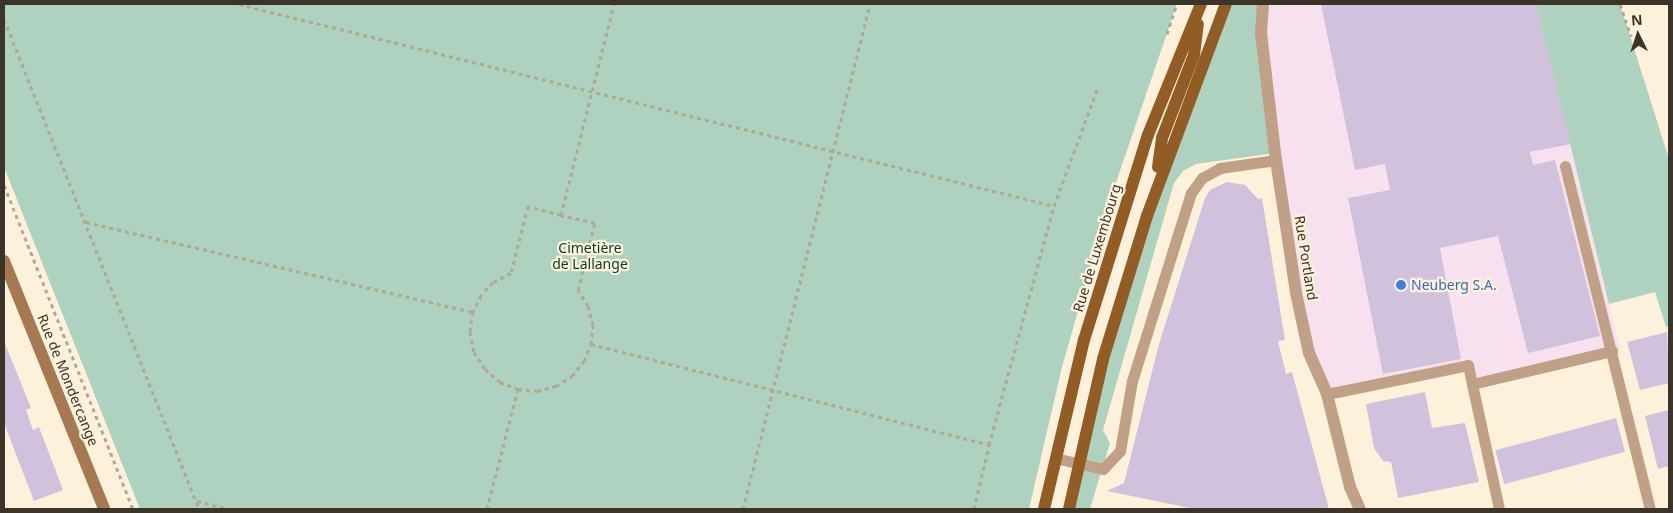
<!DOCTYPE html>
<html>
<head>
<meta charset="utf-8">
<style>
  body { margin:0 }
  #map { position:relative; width:1673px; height:513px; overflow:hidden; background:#fdf1db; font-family:"Noto Sans",sans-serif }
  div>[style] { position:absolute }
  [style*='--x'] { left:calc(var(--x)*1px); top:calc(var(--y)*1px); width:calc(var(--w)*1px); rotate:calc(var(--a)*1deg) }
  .commercial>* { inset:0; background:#f7e1ee }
  .green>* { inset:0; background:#afd1bf }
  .building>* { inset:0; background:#d0c2dd; transform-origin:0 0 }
  .path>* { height:3px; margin-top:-1.5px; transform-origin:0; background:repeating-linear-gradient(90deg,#b1a896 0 4px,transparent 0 8px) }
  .lane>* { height:11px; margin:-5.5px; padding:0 5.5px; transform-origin:5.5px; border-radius:5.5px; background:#c0a187 }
  .street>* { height:12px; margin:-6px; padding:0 6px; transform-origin:6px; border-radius:6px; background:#c0a187 }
  .secondary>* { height:12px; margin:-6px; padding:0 6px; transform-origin:6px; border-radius:6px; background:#a57951 }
  .primary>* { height:12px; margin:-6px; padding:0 6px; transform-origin:6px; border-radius:6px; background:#915c26 }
  .dots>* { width:14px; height:14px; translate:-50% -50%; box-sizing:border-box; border:2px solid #fdf1db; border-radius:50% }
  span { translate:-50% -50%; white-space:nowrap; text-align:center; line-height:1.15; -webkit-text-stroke:4.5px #fdf1db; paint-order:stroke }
  .park-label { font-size:14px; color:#003c28 }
  .street-label { font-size:14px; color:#3a342a }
  .shop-label { font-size:14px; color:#366cbe }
  .left { translate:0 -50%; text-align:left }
  .frame { position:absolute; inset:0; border:5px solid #3a342a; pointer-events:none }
  .north { position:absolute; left:1613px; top:10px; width:50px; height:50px; -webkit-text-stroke:4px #fdf1db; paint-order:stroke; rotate:356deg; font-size:14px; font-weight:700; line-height:20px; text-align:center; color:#3a342a }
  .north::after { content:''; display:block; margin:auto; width:18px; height:22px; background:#3a342a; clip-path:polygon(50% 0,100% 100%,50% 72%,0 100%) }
</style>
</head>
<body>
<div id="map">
  <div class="commercial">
    <div style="clip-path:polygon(1263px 4px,1536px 4px,1620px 349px,1472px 384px,1468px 366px,1327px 394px,1296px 293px)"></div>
  </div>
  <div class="green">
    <div style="clip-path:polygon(4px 4px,1177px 4px,1109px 203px,1062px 367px,1029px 509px,140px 509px,4px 167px)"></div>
    <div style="clip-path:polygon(1226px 4px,1263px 4px,1275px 153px,1196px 164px,1183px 171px,1174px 183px,1103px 430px,1110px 443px,1090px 509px,1069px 509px,1103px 359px)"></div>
    <div style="clip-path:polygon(1536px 4px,1620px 4px,1669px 159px,1669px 326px,1666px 327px,1655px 292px,1609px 304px)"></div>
  </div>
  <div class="building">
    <div style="clip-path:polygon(1321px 4px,1536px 4px,1571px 144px,1530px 152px,1533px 165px,1555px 160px,1600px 336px,1528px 353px,1498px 236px,1440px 248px,1461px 359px,1383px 374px,1348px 198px,1390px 190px,1385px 164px,1355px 170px)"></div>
    <div style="clip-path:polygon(1227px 182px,1245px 185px,1258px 199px,1262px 198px,1285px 340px,1278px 341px,1286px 374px,1292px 372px,1329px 509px,1195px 509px,1107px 491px,1124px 483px,1159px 344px,1205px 198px,1210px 190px)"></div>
    <div style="clip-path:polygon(1667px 332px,1669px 383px,1640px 390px,1627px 342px)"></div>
    <div style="clip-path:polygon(4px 341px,31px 408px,26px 410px,33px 430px,39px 427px,63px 490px,34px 501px,4px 423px)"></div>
    <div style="clip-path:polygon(1425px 392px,1432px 428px,1465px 423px,1479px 482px,1398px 498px,1391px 462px,1383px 461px,1374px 448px,1366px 404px)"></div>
    <div style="clip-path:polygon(1669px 410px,1669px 466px,1658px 469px,1645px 416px)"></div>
    <div style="left:1616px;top:418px;width:35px;height:125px;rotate:75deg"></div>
  </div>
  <div class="path">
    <div style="--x:239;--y:4;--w:840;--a:13.92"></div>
    <div style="--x:1620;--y:4;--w:34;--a:71"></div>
    <div style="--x:4;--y:19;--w:527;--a:68.3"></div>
    <div style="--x:1167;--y:34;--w:32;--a:-72"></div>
    <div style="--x:4;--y:185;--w:349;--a:68.3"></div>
    <div style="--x:561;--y:215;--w:34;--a:-165"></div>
    <div style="--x:528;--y:206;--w:69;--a:104.2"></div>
    <div style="--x:511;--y:273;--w:20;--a:153"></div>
    <div style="--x:493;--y:282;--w:18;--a:133"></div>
    <div style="--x:481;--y:295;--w:19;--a:115"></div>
    <div style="--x:473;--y:312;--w:20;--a:99"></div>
    <div style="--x:470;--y:332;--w:20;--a:79"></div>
    <div style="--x:474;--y:352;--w:20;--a:57"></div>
    <div style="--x:485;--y:369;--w:20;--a:41"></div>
    <div style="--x:500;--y:382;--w:19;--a:21"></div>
    <div style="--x:518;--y:389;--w:19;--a:6"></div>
    <div style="--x:537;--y:391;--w:20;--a:-15"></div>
    <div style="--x:556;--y:386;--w:19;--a:-32"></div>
    <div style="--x:572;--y:376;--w:19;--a:-51"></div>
    <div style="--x:584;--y:361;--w:18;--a:-68"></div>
    <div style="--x:591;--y:344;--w:19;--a:-84"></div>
    <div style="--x:593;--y:325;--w:20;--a:-105"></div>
    <div style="--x:588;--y:306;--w:19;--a:-122"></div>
    <div style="--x:578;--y:290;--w:69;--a:-75.8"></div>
    <div style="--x:595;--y:223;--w:35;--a:-167"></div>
    <div style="--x:561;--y:215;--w:218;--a:-75.9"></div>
    <div style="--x:86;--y:222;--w:397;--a:13.1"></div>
    <div style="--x:591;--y:344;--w:411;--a:14.2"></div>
    <div style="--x:197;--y:501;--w:33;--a:14"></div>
    <div style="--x:487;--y:509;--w:124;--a:-75.5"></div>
    <div style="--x:743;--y:509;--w:521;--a:-75.88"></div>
    <div style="--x:974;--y:509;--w:66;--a:-76.8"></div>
    <div style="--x:989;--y:445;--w:248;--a:-74.8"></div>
    <div style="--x:1054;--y:206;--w:127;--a:-69.7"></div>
  </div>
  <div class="lane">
    <div style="--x:1565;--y:166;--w:353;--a:76.1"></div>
    <div style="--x:1472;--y:384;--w:128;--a:77.8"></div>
    <div style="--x:1327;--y:394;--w:144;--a:-11.6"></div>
    <div style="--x:1468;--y:365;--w:19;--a:78"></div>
    <div style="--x:1472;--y:384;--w:144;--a:-13.3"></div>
    <div style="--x:1055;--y:458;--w:49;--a:12.9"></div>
    <div style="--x:1103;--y:469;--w:25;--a:-47"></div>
    <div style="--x:1120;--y:451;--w:71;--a:-80.3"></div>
    <div style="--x:1132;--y:381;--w:197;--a:-72.6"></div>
    <div style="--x:1191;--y:193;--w:19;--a:-54"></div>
    <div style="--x:1202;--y:178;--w:21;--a:-29"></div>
    <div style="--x:1220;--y:168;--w:57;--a:-8.1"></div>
  </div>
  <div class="street">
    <div style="--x:1263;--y:4;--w:29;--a:94"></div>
    <div style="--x:1261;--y:33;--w:128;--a:83.3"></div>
    <div style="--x:1276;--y:160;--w:134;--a:81.4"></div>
    <div style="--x:1296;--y:293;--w:61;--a:77.8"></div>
    <div style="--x:1309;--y:353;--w:45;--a:66.3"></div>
    <div style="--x:1327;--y:394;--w:96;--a:76.1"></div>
    <div style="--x:1350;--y:487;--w:24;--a:66"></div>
  </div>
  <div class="secondary">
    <div style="--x:4;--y:261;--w:267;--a:68"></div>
  </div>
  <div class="primary">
    <div style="--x:1158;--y:167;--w:29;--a:-82"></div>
    <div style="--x:1162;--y:138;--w:89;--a:-68.9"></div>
    <div style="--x:1194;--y:55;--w:31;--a:-83"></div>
    <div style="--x:1044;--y:509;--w:174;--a:-76.7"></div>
    <div style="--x:1084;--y:340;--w:215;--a:-72.7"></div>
    <div style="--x:1148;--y:135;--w:141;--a:-68"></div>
    <div style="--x:1069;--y:509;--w:154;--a:-77.2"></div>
    <div style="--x:1103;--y:359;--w:150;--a:-72.9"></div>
    <div style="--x:1147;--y:216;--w:226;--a:-69.6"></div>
  </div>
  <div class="dots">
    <div style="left:1401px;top:285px;background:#3f7fe0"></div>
  </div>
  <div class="park-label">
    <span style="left:590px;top:256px">Cimetière<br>de Lallange</span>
  </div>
  <div class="street-label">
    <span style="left:1097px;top:248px;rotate:-73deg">Rue de Luxembourg</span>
    <span style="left:1306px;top:258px;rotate:81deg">Rue Portland</span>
    <span style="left:68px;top:380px;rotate:68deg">Rue de Mondercange</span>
  </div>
  <div class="shop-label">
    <span class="left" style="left:1411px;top:285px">Neuberg S.A.</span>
  </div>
  <div class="frame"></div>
  <div class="north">N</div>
</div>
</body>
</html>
